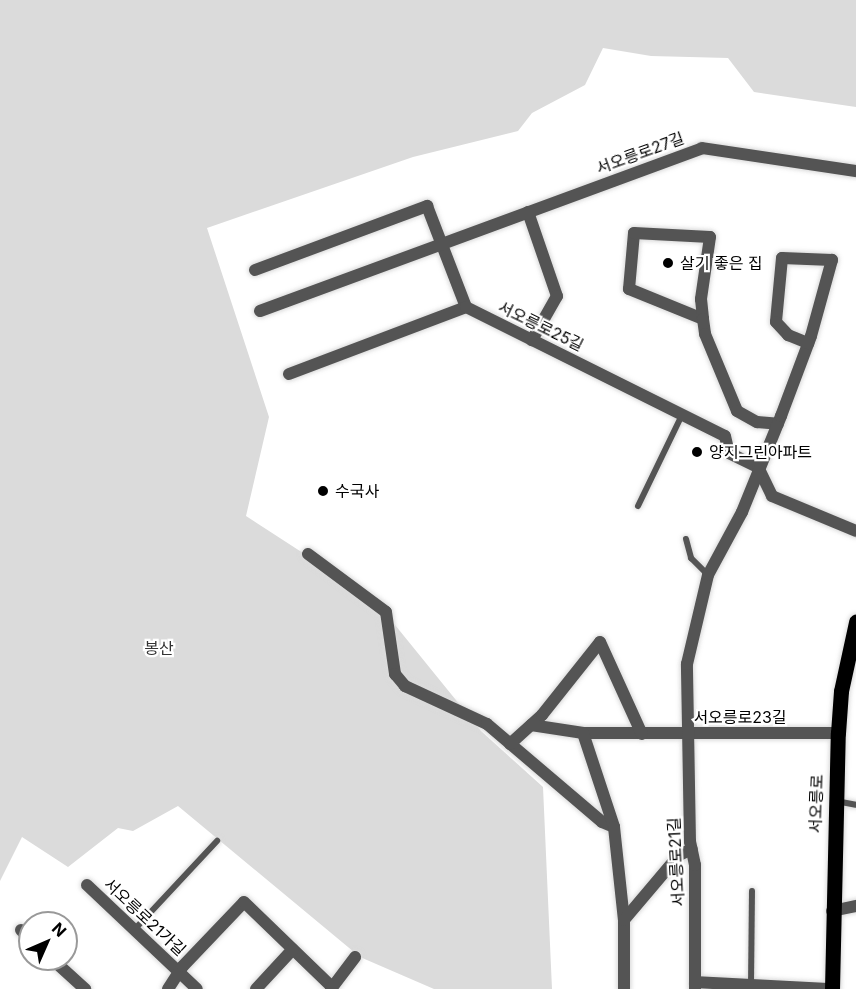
<!DOCTYPE html>
<html>
<head>
<meta charset="utf-8">
<style>
  body { margin:0 }
  #map { position:relative; width:856px; height:989px; overflow:hidden; background:#fff; font-family:Inter,"Noto Sans KR",sans-serif }
  div>[style] { position:absolute }
  [style*='--x'] { left:calc(var(--x)*1px); top:calc(var(--y)*1px); width:calc(var(--w)*1px); rotate:calc(var(--a)*1deg) }
  .green>* { inset:0; background:#dbdbdb }
  .roads { filter:drop-shadow(0 0 2px #dbdbdb) drop-shadow(0 0 2px #dbdbdb) }
  .service>* { height:6px; margin:-3px; padding:0 3px; transform-origin:3px; border-radius:3px; background:#545454 }
  .minor>* { height:12px; margin:-6px; padding:0 6px; transform-origin:6px; border-radius:6px; background:#545454 }
  .primary>* { height:15px; margin:-7.5px; padding:0 7.5px; transform-origin:7.5px; border-radius:7.5px; background:#000 }
  .dots>* { width:16px; height:16px; translate:-50% -50%; box-sizing:border-box; border:3px solid #fff; border-radius:50% }
  span { translate:-50% -50%; white-space:nowrap; text-align:center; line-height:1.15; -webkit-text-stroke:4.5px #fff; paint-order:stroke }
  .street-label { font-size:16px; color:#000 }
  .poi-label { font-size:16px; color:#000 }
  .left { translate:0 -50%; text-align:left }
  .park-label { font-size:16px; color:#323232 }
  .north { position:absolute; left:18px; top:911px; width:60px; height:60px; box-sizing:border-box; background:#fff; border:2px solid #999; border-radius:50%; rotate:45deg; font-size:16px; font-weight:700; line-height:24px; text-align:center; color:#000 }
  .north::after { content:''; display:block; margin:auto; width:21px; height:27px; background:#000; clip-path:polygon(50% 0,100% 100%,50% 72%,0 100%) }
</style>
</head>
<body>
<div id="map">
  <div class="green">
    <div style="clip-path:polygon(0 0,856px 0,856px 107px,754px 92px,728px 58px,651px 56px,603px 48px,585px 85px,532px 113px,518px 131px,413px 157px,207px 228px,269px 417px,246px 516px,374px 599px,481px 731px,543px 787px,552px 989px,434px 989px,360px 957px,178px 806px,133px 831px,118px 828px,68px 867px,22px 837px,0 881px)"></div>
  </div>
  <div class="roads">
    <div class="service">
      <div style="--x:638;--y:506;--w:101;--a:-64.2"></div>
      <div style="--x:686;--y:539;--w:20;--a:75"></div>
      <div style="--x:691;--y:558;--w:24;--a:45"></div>
      <div style="--x:836;--y:801;--w:20;--a:11"></div>
      <div style="--x:134;--y:930;--w:122;--a:-47"></div>
      <div style="--x:751;--y:985;--w:94;--a:-89.4"></div>
    </div>
    <div class="minor">
      <div style="--x:528;--y:212;--w:89;--a:71"></div>
      <div style="--x:557;--y:296;--w:51;--a:119.6"></div>
      <div style="--x:255;--y:270;--w:184;--a:-20.4"></div>
      <div style="--x:427;--y:206;--w:108;--a:68.9"></div>
      <div style="--x:260;--y:311;--w:471;--a:-20.2"></div>
      <div style="--x:702;--y:148;--w:156;--a:8.5"></div>
      <div style="--x:703;--y:319;--w:80;--a:-157.9"></div>
      <div style="--x:629;--y:289;--w:56;--a:-84.9"></div>
      <div style="--x:634;--y:233;--w:76;--a:3"></div>
      <div style="--x:710;--y:237;--w:63;--a:98.3"></div>
      <div style="--x:701;--y:299;--w:20;--a:84"></div>
      <div style="--x:703;--y:319;--w:15;--a:82"></div>
      <div style="--x:705;--y:334;--w:83;--a:67.4"></div>
      <div style="--x:737;--y:411;--w:23;--a:29"></div>
      <div style="--x:757;--y:422;--w:21;--a:5"></div>
      <div style="--x:289;--y:374;--w:189;--a:-20.7"></div>
      <div style="--x:466;--y:307;--w:289;--a:26.5"></div>
      <div style="--x:725;--y:436;--w:17;--a:77"></div>
      <div style="--x:729;--y:453;--w:32;--a:26"></div>
      <div style="--x:758;--y:467;--w:32;--a:64"></div>
      <div style="--x:772;--y:496;--w:91;--a:22.6"></div>
      <div style="--x:308;--y:554;--w:97;--a:36.6"></div>
      <div style="--x:386;--y:612;--w:63;--a:81.7"></div>
      <div style="--x:395;--y:674;--w:16;--a:50"></div>
      <div style="--x:405;--y:686;--w:90;--a:24.9"></div>
      <div style="--x:487;--y:724;--w:151;--a:40.4"></div>
      <div style="--x:602;--y:822;--w:13;--a:23"></div>
      <div style="--x:531;--y:725;--w:53;--a:8.7"></div>
      <div style="--x:583;--y:733;--w:255;--a:0"></div>
      <div style="--x:583;--y:733;--w:99;--a:71.7"></div>
      <div style="--x:614;--y:827;--w:94;--a:83.9"></div>
      <div style="--x:624;--y:920;--w:69;--a:90"></div>
      <div style="--x:510;--y:744;--w:43;--a:-42.2"></div>
      <div style="--x:542;--y:715;--w:93;--a:-51.5"></div>
      <div style="--x:600;--y:642;--w:101;--a:65.5"></div>
      <div style="--x:87;--y:885;--w:151;--a:43.4"></div>
      <div style="--x:832;--y:911;--w:25;--a:-12"></div>
      <div style="--x:624;--y:920;--w:85;--a:-49.8"></div>
      <div style="--x:679;--y:855;--w:14;--a:-25"></div>
      <div style="--x:21;--y:930;--w:13;--a:45"></div>
      <div style="--x:52;--y:959;--w:45;--a:42.3"></div>
      <div style="--x:695;--y:982;--w:132;--a:3"></div>
      <div style="--x:168;--y:989;--w:27;--a:-57"></div>
      <div style="--x:183;--y:966;--w:88;--a:-46.4"></div>
      <div style="--x:244;--y:902;--w:122;--a:44"></div>
      <div style="--x:256;--y:989;--w:54;--a:-47.2"></div>
      <div style="--x:331;--y:989;--w:40;--a:-53"></div>
      <div style="--x:695;--y:989;--w:124;--a:-90"></div>
      <div style="--x:695;--y:865;--w:24;--a:-102"></div>
      <div style="--x:690;--y:842;--w:178;--a:-91"></div>
      <div style="--x:687;--y:664;--w:91;--a:-76.7"></div>
      <div style="--x:708;--y:575;--w:72;--a:-61.6"></div>
      <div style="--x:742;--y:512;--w:104;--a:-67.9"></div>
      <div style="--x:781;--y:416;--w:85;--a:-69.4"></div>
      <div style="--x:811;--y:336;--w:79;--a:-74.6"></div>
      <div style="--x:832;--y:260;--w:50;--a:-177.7"></div>
      <div style="--x:782;--y:258;--w:64;--a:95.4"></div>
      <div style="--x:776;--y:322;--w:18;--a:47"></div>
      <div style="--x:788;--y:335;--w:22;--a:22"></div>
    </div>
    <div class="primary">
      <div style="--x:832;--y:989;--w:256;--a:-88.7"></div>
      <div style="--x:838;--y:733;--w:42;--a:-85.9"></div>
      <div style="--x:841;--y:691;--w:71;--a:-77.7"></div>
    </div>
  </div>
  <div class="dots">
    <div style="left:668px;top:263px;background:#000"></div>
    <div style="left:697px;top:452px;background:#000"></div>
    <div style="left:323px;top:491px;background:#000"></div>
  </div>
  <div class="street-label">
    <span style="left:640px;top:153px;rotate:-20deg">서오릉로27길</span>
    <span style="left:541px;top:326px;rotate:26deg">서오릉로25길</span>
    <span style="left:740px;top:717px">서오릉로23길</span>
    <span style="left:816px;top:804px;rotate:-88deg">서오릉로</span>
    <span style="left:676px;top:862px;rotate:-93deg">서오릉로21길</span>
    <span style="left:145px;top:917px;rotate:43deg">서오릉로21가길</span>
  </div>
  <div class="poi-label">
    <span class="left" style="left:680px;top:263px">살기 좋은 집</span>
    <span class="left" style="left:709px;top:452px">양지그린아파트</span>
    <span class="left" style="left:335px;top:491px">수국사</span>
  </div>
  <div class="park-label">
    <span style="left:159px;top:648px">봉산</span>
  </div>
  <div class="north">N</div>
</div>
</body>
</html>
